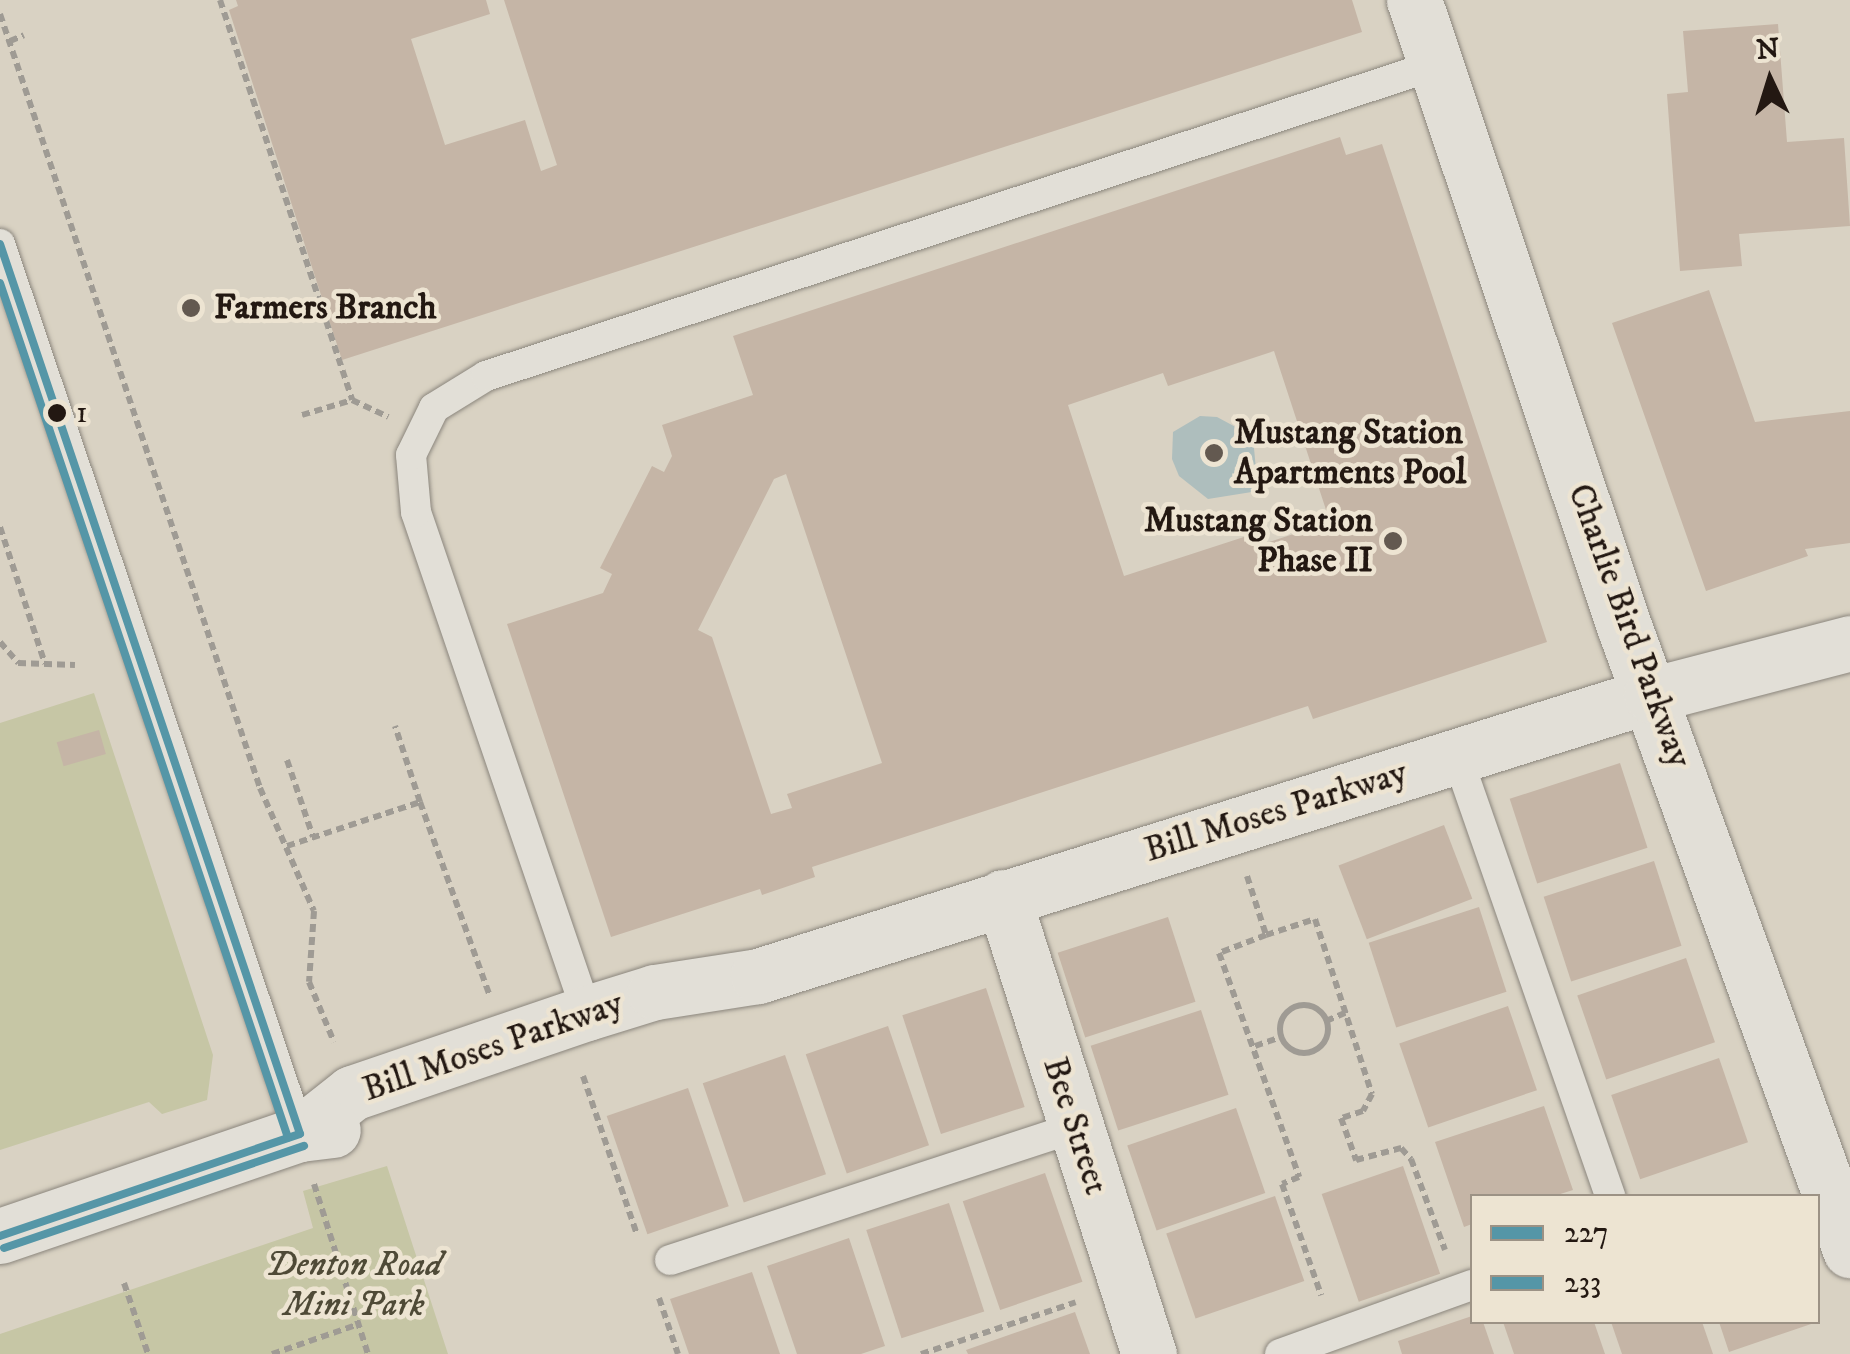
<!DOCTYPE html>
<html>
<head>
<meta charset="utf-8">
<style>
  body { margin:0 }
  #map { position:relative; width:1850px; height:1354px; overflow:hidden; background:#d9d2c3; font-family:"IM FELL DW Pica",serif }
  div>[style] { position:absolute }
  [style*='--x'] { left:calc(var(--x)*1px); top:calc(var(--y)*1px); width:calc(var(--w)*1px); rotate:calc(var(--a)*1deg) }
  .green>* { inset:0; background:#c6c6a5 }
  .water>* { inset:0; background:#aebebd }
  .building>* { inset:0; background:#c5b5a6; transform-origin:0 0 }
  .path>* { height:6px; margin-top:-3px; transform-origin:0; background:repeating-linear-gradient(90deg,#9f9b94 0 8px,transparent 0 13px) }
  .path>.ring { margin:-3px; padding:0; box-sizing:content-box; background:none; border:6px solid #9f9b94; border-radius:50% }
  .roads { filter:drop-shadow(0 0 2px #8b867d) drop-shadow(0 0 2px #8b867d) }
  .service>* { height:30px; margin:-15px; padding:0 15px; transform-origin:15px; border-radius:15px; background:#e2dfd7 }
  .minor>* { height:55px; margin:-27.5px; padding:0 27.5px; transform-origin:27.5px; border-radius:27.5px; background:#e2dfd7 }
  .bus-1>* { height:8px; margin:-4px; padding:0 4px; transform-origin:4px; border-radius:4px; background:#5596a7 }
  .bus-2>* { height:8px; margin:-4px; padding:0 4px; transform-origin:4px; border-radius:4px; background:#5596a7 }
  .dots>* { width:28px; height:28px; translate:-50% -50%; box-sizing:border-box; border:5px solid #ede4d2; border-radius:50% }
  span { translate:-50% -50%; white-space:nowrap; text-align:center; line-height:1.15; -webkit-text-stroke:9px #ede4d2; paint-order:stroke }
  .bus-label { font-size:32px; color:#231812 }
  .left { translate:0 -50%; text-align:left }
  .poi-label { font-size:35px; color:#231812; font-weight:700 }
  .right { translate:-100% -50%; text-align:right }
  .street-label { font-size:35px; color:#231812 }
  .park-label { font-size:35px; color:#4f4a37; font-style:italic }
  .legend { position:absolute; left:1470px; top:1194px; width:350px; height:130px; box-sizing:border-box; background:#ede4d2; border:2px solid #9c9285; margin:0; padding:12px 18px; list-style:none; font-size:30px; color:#231812 }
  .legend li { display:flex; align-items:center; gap:20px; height:50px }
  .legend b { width:50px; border:2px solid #9c9285 }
  .north { position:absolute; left:1720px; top:30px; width:100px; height:100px; -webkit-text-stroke:8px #ede4d2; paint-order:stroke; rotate:356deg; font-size:28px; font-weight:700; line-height:40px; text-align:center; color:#231812 }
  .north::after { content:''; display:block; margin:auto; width:35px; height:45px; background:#231812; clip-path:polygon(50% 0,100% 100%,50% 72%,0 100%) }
</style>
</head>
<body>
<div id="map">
  <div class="green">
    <div style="clip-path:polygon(94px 693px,213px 1055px,207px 1100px,162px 1114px,149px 1102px,0 1150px,0 723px)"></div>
    <div style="clip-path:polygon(387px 1166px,448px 1354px,0 1354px,0 1334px,313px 1228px,303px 1191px)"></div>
  </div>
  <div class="water">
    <div style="clip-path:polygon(1200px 416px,1217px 417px,1243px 431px,1254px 448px,1258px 491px,1208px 499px,1179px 476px,1172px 459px,1173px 432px)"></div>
  </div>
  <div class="building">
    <div style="clip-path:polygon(236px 0,486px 0,490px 14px,411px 39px,445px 145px,525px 120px,541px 171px,557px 165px,504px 0,1352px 0,1362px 32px,342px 360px,229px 10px,238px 6px)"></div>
    <div style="clip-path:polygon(1778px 24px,1787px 142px,1844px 138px,1850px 226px,1739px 234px,1742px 266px,1680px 271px,1667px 94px,1688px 92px,1683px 31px)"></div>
    <div style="clip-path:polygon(evenodd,1340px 137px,1346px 155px,1382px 144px,1547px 642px,1313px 719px,1308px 706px,812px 867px,815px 877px,762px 895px,760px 889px,611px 937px,507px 624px,603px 593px,612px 574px,600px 568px,652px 466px,664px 472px,672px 456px,662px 425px,753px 395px,733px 336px,1340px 137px,1274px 351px,1330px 522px,1254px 547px,1250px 535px,1124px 576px,1068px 405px,1163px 373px,1168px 386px,1274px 351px,1340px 137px,786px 474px,882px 763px,787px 794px,792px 808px,771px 814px,712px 637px,698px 630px,774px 479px,786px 474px)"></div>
    <div style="clip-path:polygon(1709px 290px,1755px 422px,1850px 411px,1850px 543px,1805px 549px,1808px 556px,1706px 591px,1612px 323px)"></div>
    <div style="left:99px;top:730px;width:25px;height:44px;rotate:74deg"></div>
    <div style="left:1620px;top:763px;width:89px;height:116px;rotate:72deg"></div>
    <div style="left:1444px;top:825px;width:79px;height:113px;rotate:69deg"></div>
    <div style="left:1654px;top:861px;width:89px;height:116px;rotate:72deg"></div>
    <div style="left:1479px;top:907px;width:89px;height:116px;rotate:72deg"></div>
    <div style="left:1168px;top:917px;width:89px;height:116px;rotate:72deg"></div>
    <div style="left:1686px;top:958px;width:89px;height:115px;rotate:71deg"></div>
    <div style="left:986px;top:988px;width:125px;height:88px;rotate:72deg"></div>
    <div style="left:1508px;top:1006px;width:89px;height:115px;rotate:71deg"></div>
    <div style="left:1201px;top:1010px;width:89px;height:116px;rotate:72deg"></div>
    <div style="left:888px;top:1026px;width:126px;height:87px;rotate:71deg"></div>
    <div style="left:785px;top:1055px;width:126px;height:87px;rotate:71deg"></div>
    <div style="left:1719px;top:1058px;width:89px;height:114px;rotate:71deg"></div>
    <div style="left:688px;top:1088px;width:125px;height:86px;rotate:71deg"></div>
    <div style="clip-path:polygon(1544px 1106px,1573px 1190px,1554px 1196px,1472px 1196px,1472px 1224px,1464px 1227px,1435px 1142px)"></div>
    <div style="left:1236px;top:1108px;width:90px;height:115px;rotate:71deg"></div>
    <div style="left:1403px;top:1166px;width:114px;height:86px;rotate:71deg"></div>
    <div style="left:1045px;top:1173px;width:115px;height:87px;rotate:71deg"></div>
    <div style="left:1275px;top:1196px;width:90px;height:115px;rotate:71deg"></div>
    <div style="left:949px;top:1203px;width:114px;height:87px;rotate:72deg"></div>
    <div style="clip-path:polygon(849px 1238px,885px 1346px,861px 1354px,797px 1354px,767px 1266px)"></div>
    <div style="clip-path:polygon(752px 1272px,780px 1354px,689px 1354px,670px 1299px)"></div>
    <div style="clip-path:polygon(1075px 1312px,1090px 1354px,968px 1354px,966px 1350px)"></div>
    <div style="clip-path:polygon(1472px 1316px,1483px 1322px,1494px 1354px,1402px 1354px,1398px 1341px)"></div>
    <div style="clip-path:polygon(1503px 1322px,1594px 1322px,1605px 1354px,1514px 1354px)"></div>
    <div style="clip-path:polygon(1611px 1322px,1702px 1322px,1713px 1354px,1622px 1354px)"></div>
    <div style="clip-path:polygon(1719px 1322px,1817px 1322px,1729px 1352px)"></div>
  </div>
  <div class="path">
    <div style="--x:220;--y:0;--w:421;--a:71.7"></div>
    <div style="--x:0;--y:14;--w:817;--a:71.43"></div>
    <div style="--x:260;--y:788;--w:134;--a:66.3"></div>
    <div style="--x:314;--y:911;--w:71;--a:94"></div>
    <div style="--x:309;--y:982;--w:65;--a:67.4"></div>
    <div style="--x:10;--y:41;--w:15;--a:-23"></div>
    <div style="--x:302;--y:415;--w:52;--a:-16.7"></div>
    <div style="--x:352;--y:400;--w:40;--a:25"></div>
    <div style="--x:0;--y:527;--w:144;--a:71.8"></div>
    <div style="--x:0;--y:642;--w:28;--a:49"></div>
    <div style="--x:18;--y:663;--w:57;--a:2"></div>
    <div style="--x:287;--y:760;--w:81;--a:71.3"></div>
    <div style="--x:420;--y:802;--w:204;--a:70.2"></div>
    <div style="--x:287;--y:846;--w:140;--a:-18.3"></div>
    <div style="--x:420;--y:802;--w:80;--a:-108.2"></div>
    <div style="--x:1247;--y:876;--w:62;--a:72.1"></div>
    <div style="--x:1266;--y:935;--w:50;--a:159"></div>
    <div style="--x:1219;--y:953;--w:238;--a:70.3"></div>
    <div style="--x:1299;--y:1177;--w:18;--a:158"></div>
    <div style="--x:1282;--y:1184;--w:118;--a:70.6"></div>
    <div style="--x:1266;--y:935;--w:52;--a:-18.1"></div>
    <div style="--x:1315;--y:919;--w:184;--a:72"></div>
    <div style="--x:1372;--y:1094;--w:19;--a:118"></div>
    <div style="--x:1363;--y:1111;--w:23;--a:162"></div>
    <div style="--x:1341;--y:1118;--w:45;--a:70.3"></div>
    <div style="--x:1356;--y:1160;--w:47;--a:-14.9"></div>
    <div style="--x:1401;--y:1148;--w:15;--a:48"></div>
    <div style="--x:1411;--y:1159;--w:97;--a:69.5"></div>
    <div class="ring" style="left:1280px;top:1005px;width:42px;height:42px"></div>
    <div style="--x:1326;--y:1021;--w:21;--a:-23"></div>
    <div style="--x:1255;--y:1046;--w:28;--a:-19"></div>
    <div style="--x:583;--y:1076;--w:168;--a:71.2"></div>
    <div style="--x:314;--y:1184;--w:178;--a:72.4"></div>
    <div style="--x:124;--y:1283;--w:75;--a:71.3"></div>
    <div style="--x:659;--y:1298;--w:59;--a:71.3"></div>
    <div style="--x:272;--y:1354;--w:89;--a:-19"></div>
    <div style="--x:921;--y:1354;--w:163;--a:-18.5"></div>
  </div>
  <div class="roads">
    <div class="service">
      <div style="--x:0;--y:244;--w:939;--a:71.37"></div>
      <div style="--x:1457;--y:756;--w:466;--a:70.8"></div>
      <div style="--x:587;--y:1013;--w:529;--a:-108.85"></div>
      <div style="--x:416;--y:512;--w:57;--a:-95"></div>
      <div style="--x:411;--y:455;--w:52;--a:-63.9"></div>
      <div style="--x:434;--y:408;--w:61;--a:-31.6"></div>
      <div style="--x:486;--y:376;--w:1000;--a:-18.13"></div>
      <div style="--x:670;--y:1260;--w:425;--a:-18.1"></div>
      <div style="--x:1280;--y:1354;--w:204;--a:-19.8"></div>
    </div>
    <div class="minor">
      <div style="--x:1414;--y:0;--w:660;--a:71.46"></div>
      <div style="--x:1624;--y:626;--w:664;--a:70.09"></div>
      <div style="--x:1003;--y:897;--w:480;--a:72.3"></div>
      <div style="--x:300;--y:1134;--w:66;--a:-38.3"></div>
      <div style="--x:352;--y:1093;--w:248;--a:-18.8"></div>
      <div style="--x:587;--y:1013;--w:71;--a:-17.2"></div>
      <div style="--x:655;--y:992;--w:104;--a:-8.8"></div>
      <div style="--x:758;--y:976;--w:936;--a:-17.47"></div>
      <div style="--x:1651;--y:695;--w:206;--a:-14.6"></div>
      <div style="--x:0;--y:1236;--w:317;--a:-18.8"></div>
      <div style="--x:300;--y:1134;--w:33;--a:-7"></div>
    </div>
  </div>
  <div class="bus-1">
    <div style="--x:0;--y:244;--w:939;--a:71.37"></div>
    <div style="--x:0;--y:1236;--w:317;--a:-18.8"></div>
  </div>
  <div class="bus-2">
    <div style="--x:0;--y:283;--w:902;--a:71.38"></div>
    <div style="--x:4;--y:1248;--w:317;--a:-18.8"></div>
  </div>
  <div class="dots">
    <div style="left:191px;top:308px;background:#635950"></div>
    <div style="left:57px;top:413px;background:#231812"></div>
    <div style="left:1214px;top:453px;background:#635950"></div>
    <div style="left:1393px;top:541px;background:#635950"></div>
  </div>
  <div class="bus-label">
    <span class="left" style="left:76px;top:413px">1</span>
  </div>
  <div class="poi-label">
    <span class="left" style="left:214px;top:308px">Farmers Branch</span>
    <span class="left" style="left:1234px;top:453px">Mustang Station<br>Apartments Pool</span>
    <span class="right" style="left:1373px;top:541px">Mustang Station<br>Phase II</span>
  </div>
  <div class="street-label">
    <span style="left:1629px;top:626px;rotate:70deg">Charlie Bird Parkway</span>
    <span style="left:1276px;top:812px;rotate:-17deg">Bill Moses Parkway</span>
    <span style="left:493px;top:1047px;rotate:-19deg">Bill Moses Parkway</span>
    <span style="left:1075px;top:1126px;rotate:72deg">Bee Street</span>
  </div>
  <div class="park-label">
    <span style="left:354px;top:1285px">Denton Road<br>Mini Park</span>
  </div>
  <ul class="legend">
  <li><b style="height:12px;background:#5596a7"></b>227</li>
  <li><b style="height:12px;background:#5596a7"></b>233</li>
  </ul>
  <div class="north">N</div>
</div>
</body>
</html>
